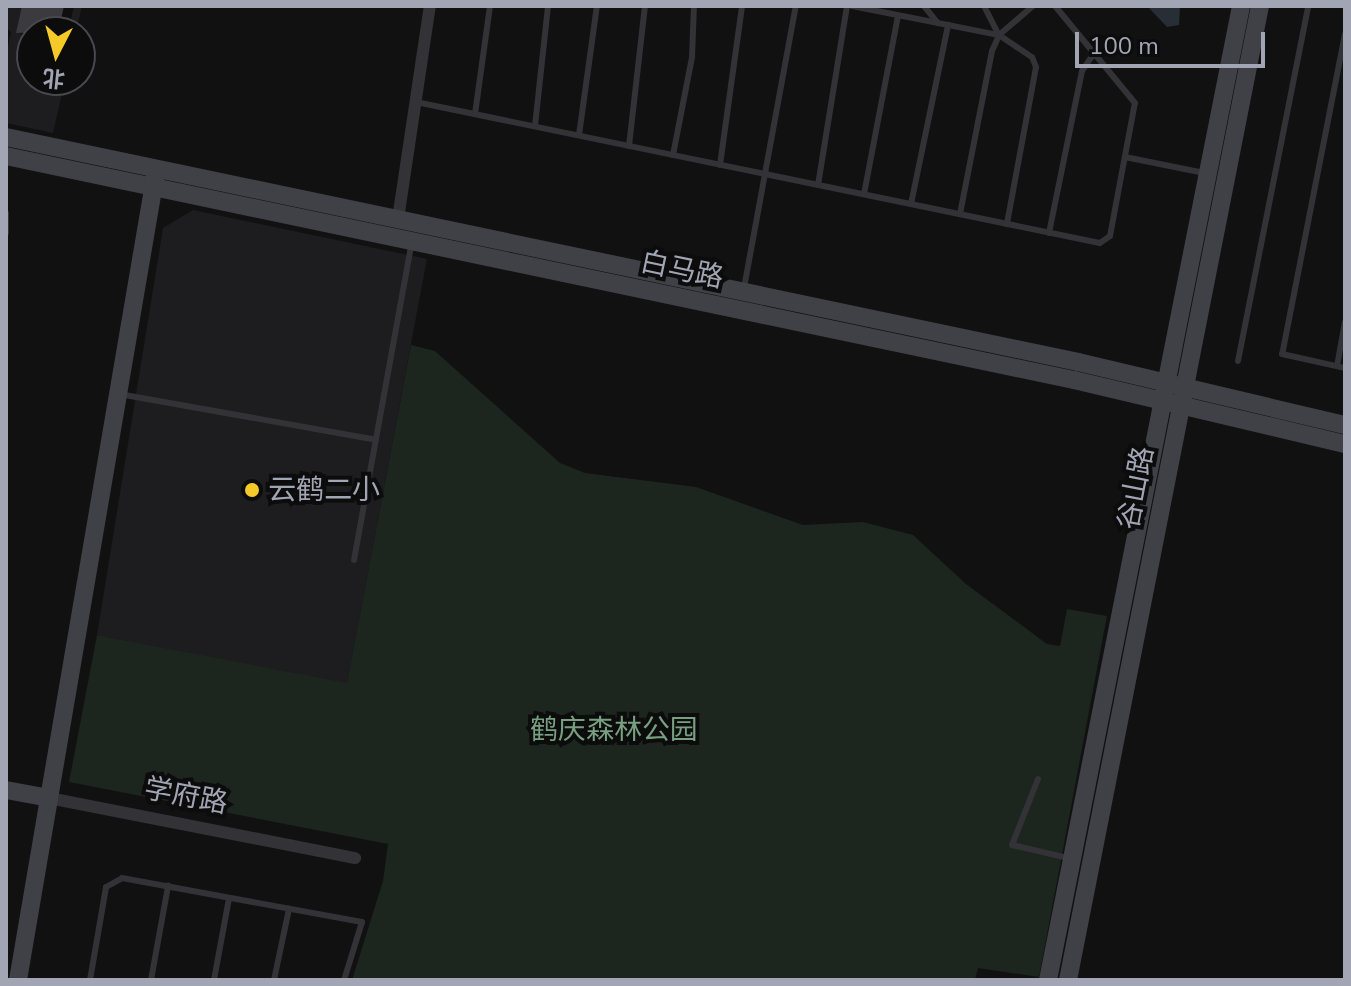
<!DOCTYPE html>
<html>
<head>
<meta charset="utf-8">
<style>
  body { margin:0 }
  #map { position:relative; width:1351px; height:986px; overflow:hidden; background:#111112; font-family:"Nunito Sans","Noto Sans SC",sans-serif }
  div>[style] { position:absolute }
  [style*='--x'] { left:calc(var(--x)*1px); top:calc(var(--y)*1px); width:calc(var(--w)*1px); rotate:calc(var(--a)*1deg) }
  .built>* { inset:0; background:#1d1d1f }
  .green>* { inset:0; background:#1d251f }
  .water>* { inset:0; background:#272e36 }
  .shadow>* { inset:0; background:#0007 }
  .building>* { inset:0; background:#3b3b3f }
  .lane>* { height:6px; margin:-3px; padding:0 3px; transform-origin:3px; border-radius:3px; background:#323237 }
  .street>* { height:12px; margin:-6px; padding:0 6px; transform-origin:6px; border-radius:6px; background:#323237 }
  .secondary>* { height:18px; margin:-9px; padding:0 9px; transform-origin:9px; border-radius:9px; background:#404147 }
  .dots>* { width:22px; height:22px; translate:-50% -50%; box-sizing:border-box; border:4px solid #0c0c0d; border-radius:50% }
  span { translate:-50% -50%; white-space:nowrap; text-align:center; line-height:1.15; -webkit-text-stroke:8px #0c0c0d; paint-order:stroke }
  .street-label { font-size:28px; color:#a2a5b3 }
  .poi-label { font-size:28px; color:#a2a5b3 }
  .left { translate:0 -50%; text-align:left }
  .park-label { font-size:28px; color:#789f7f }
  .frame { position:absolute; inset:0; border:8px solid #a2a5b3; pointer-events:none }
  .north { position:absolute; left:16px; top:16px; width:80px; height:80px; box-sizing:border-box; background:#0c0c0d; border:2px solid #48494f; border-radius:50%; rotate:186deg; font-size:22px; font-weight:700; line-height:32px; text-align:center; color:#a2a5b3 }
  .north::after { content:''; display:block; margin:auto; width:28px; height:36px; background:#f5c927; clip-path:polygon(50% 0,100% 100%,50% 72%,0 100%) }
  .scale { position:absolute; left:1075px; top:32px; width:190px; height:36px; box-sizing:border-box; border:4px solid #a2a5b3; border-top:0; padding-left:10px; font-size:24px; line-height:28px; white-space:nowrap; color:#a2a5b3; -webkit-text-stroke:6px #0c0c0d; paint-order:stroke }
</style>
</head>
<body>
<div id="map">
  <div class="built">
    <div style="clip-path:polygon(6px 6px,82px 6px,76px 32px,32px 32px,32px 80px,65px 80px,53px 133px,6px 123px)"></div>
    <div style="clip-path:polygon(193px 210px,427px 259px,347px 684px,97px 635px,163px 228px)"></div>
  </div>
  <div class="green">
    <div style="clip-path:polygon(411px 345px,435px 351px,560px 463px,585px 473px,696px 487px,803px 525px,863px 522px,913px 535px,966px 584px,1047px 644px,1060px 646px,1067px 609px,1107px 616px,1039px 977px,978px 968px,975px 980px,352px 980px,383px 881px,388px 844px,69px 782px,97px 635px,347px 683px)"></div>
  </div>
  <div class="water">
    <div style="clip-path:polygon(1147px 6px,1180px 6px,1179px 25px,1167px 27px)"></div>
  </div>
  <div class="shadow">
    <div style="clip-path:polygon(24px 6px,74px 6px,68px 32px,32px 32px,32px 42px,27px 41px,19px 32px)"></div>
    <div style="clip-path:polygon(6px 27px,11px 32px,6px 56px)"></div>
  </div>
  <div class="building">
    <div style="clip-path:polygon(22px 6px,64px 6px,58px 32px,16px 33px)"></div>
  </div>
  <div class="lane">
    <div style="--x:852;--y:6;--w:150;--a:11.2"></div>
    <div style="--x:999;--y:35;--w:40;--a:34"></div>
    <div style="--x:1032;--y:57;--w:11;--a:68"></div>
    <div style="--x:1036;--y:67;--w:160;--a:100.5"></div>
    <div style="--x:924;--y:6;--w:22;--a:51"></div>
    <div style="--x:984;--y:6;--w:33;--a:63"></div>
    <div style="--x:1345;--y:34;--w:326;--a:101.1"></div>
    <div style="--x:1282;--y:354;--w:65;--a:12.5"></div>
    <div style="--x:416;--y:102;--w:698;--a:11.65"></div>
    <div style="--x:1100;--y:243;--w:12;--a:-35"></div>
    <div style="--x:1110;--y:236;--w:135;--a:-79.4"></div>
    <div style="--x:1135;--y:103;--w:126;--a:-129.5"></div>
    <div style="--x:475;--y:114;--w:109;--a:-82.1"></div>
    <div style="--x:535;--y:126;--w:121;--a:-83.8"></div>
    <div style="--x:579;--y:135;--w:130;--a:-82.1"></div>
    <div style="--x:629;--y:146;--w:141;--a:-83.5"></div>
    <div style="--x:673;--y:155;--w:100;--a:-79"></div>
    <div style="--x:692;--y:57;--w:51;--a:-87.8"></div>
    <div style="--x:1125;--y:157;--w:81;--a:11.4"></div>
    <div style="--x:720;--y:165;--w:161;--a:-82.1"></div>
    <div style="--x:818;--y:185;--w:181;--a:-80.8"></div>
    <div style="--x:864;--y:194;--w:182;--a:-79.2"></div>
    <div style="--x:911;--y:204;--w:183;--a:-78.3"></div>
    <div style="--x:6;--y:213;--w:20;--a:90"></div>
    <div style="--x:960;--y:214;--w:166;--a:-78.9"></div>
    <div style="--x:992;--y:51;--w:17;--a:-66"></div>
    <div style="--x:999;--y:35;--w:45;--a:-40.5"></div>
    <div style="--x:1049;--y:233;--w:165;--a:-78.5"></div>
    <div style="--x:1082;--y:71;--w:22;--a:-56"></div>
    <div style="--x:744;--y:288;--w:287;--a:-79.6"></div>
    <div style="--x:1238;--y:361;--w:362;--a:-78.8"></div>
    <div style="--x:1337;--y:366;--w:45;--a:-79.7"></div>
    <div style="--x:119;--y:394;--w:261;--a:10.1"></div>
    <div style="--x:354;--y:560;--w:320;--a:-79.7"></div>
    <div style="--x:1038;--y:779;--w:71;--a:111.5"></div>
    <div style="--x:1012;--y:845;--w:57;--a:13.1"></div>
    <div style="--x:90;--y:980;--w:94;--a:-80.2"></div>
    <div style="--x:106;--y:887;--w:18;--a:-29"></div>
    <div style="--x:122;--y:878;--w:244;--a:10.4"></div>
    <div style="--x:362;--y:922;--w:61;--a:107.2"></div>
    <div style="--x:151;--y:980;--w:96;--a:-79.7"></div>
    <div style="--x:214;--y:980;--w:83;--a:-79.6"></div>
    <div style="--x:274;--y:980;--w:73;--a:-78.1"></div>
  </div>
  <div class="street">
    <div style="--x:398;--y:219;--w:215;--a:-81.5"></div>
    <div style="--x:49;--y:798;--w:312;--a:11.1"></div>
  </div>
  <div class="secondary">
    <div style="--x:6;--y:137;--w:1095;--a:11.85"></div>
    <div style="--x:1078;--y:362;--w:274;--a:13.3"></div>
    <div style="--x:6;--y:156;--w:1091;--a:11.85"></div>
    <div style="--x:1074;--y:380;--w:278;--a:13.3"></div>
    <div style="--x:6;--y:790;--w:44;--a:10.5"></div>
    <div style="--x:18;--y:980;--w:814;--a:-80.31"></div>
    <div style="--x:1048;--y:980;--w:993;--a:-78.79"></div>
    <div style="--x:1068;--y:980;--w:993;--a:-78.85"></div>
  </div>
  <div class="dots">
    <div style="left:252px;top:490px;background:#f5c927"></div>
  </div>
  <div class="street-label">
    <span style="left:682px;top:270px;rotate:12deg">白马路</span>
    <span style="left:1136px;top:488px;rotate:-79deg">谷山路</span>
    <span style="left:186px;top:796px;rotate:11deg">学府路</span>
  </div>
  <div class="poi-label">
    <span class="left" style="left:268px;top:490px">云鹤二小</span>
  </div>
  <div class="park-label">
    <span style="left:614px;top:730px">鹤庆森林公园</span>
  </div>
  <div class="frame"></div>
  <div class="north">北</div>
  <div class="scale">100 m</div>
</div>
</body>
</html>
